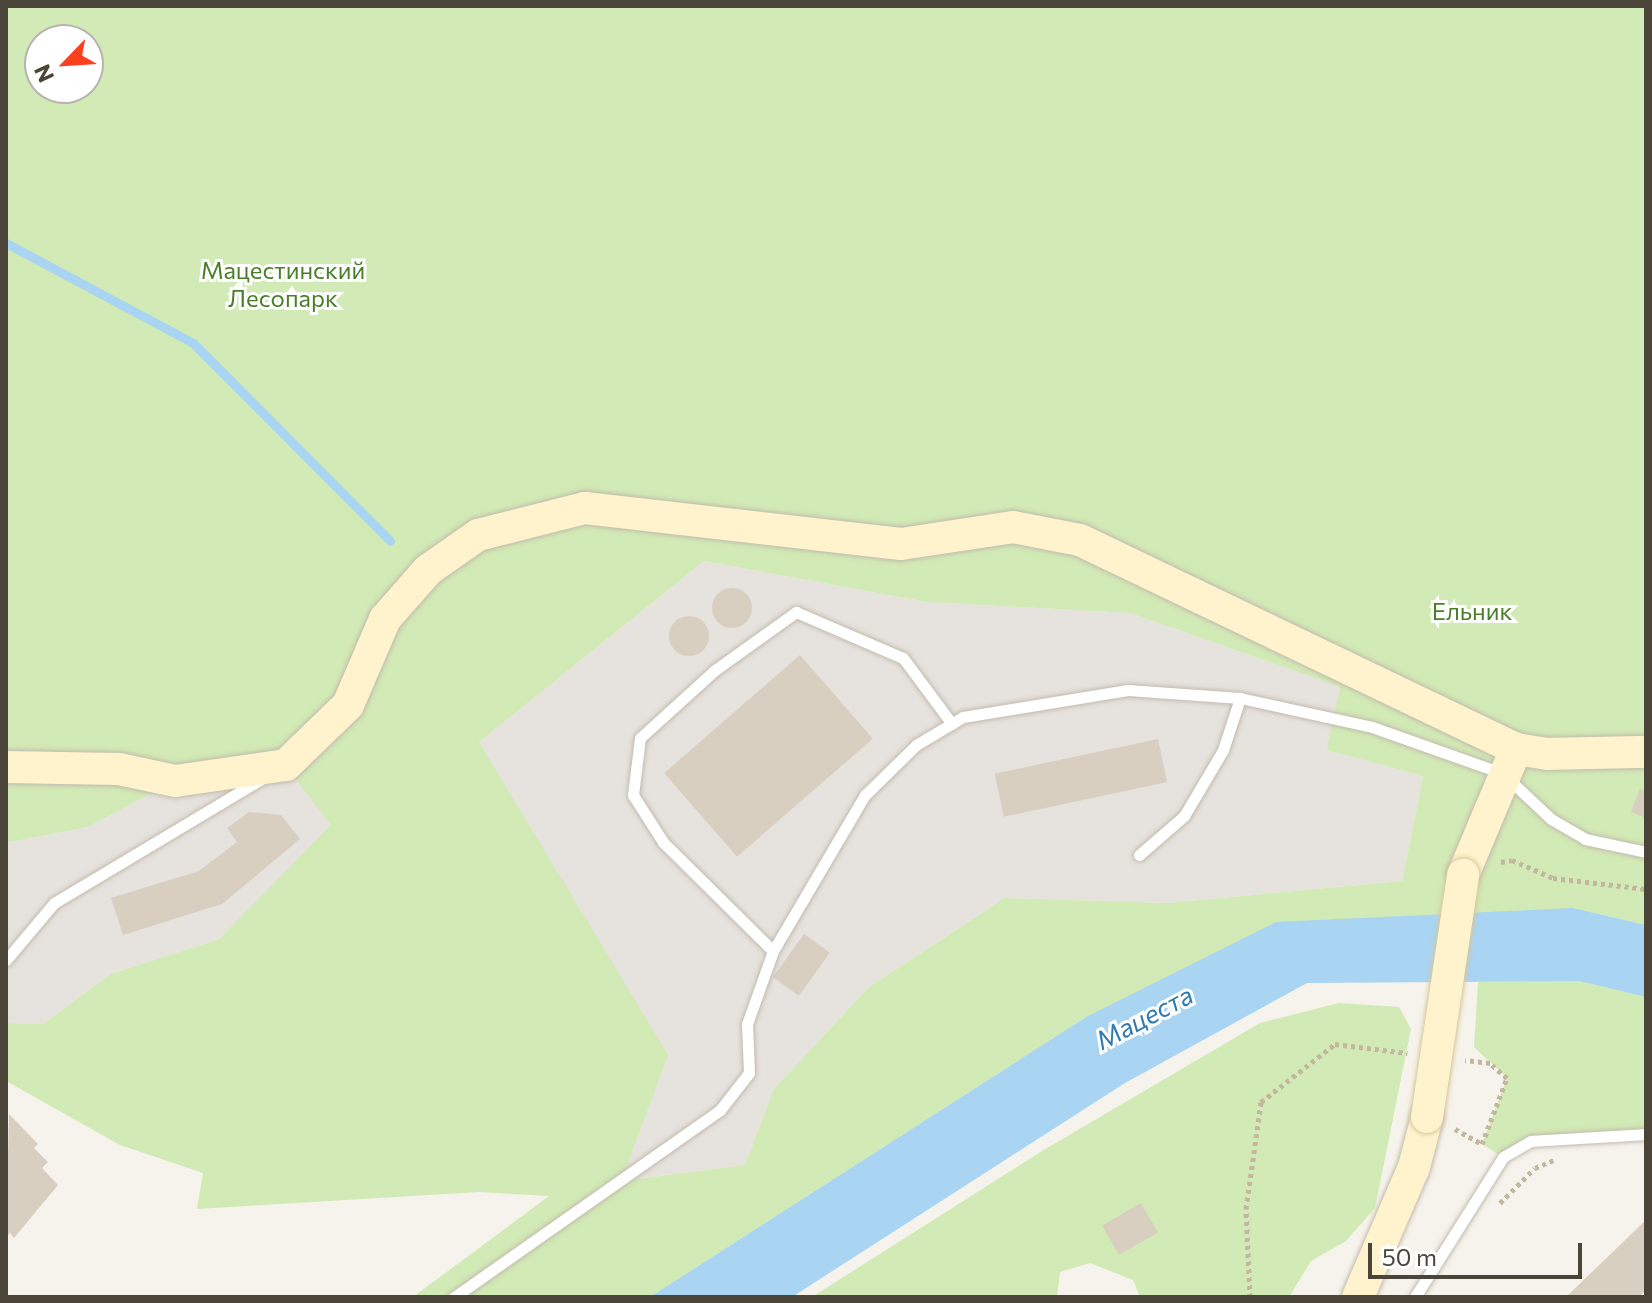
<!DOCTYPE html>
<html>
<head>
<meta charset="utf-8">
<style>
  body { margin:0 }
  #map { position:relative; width:1652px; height:1303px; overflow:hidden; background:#f6f3ec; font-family:Commissioner,sans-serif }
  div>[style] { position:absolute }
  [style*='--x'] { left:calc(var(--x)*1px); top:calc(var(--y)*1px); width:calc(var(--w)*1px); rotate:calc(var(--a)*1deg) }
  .industrial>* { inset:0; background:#e6e2dd }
  .green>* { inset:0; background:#d2eab5 }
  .water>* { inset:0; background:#a9d4f2 }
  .stream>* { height:9px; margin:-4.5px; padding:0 4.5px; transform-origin:4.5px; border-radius:4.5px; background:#a9d4f2 }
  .building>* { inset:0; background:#d8cfc1; transform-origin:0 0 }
  .round { border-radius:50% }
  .path>* { height:5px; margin-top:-2.5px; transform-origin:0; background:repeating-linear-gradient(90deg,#c4b79f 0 4px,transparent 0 8px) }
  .roads { filter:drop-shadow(0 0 2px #c2bbae) drop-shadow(0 0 2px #c2bbae) }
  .lane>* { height:11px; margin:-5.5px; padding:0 5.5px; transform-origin:5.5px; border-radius:5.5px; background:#fff }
  .secondary>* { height:32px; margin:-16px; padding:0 16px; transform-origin:16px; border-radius:16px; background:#fff3cd }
  .bridges { filter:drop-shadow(0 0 2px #d6c79b) drop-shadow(0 0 2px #d6c79b) }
  .secondary-bridge>* { height:32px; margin:-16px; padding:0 16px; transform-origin:16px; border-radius:16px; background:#fff3cd }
  span { translate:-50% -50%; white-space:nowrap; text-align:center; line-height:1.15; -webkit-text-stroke:6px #fff; paint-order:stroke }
  .park-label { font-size:24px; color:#4a7f2a }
  .water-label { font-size:26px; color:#2e7ab2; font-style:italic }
  .frame { position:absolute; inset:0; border:8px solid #4b4439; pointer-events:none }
  .north { position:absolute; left:24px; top:24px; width:80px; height:80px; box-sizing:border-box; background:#fff; border:2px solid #b7b4b0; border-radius:50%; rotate:245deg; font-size:22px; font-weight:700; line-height:32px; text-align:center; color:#4b4439 }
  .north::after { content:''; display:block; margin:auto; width:28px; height:36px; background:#fc3f1d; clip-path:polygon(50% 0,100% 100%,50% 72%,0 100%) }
  .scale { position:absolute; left:1368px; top:1243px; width:214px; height:36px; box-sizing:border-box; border:4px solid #4b4439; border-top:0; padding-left:10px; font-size:24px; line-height:28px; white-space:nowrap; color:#4b4439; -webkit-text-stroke:6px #fff; paint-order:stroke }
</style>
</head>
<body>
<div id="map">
  <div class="industrial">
    <div style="clip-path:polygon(704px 561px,927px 602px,1130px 613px,1340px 687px,1328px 750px,1423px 776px,1402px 881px,1167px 903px,1005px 898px,869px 987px,773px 1090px,745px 1165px,620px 1181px,479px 742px)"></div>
    <div style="clip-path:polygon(286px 765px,332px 825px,219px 939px,111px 974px,43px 1024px,6px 1023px,6px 843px,88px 827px,175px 781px)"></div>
  </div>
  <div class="green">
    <div style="clip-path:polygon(evenodd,6px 6px,1646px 6px,1646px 925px,1573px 908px,1086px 1017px,650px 1297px,413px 1297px,549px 1196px,479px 1192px,197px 1209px,203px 1173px,120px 1145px,6px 1081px,6px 1023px,43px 1024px,111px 974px,219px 939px,331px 825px,285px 765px,175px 781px,88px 827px,6px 843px,6px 6px,40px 40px,88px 40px,88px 88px,40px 88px,40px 40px,6px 6px,704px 561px,927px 602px,1130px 613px,1340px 687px,1327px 750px,1423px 776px,1402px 881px,1167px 903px,1005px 898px,869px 987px,773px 1090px,745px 1165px,621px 1181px,668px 1055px,479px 742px,704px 561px)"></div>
    <div style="clip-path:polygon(1579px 981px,1646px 997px,1646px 1134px,1531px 1141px,1503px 1157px,1482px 1144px,1507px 1078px,1474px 1047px,1478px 982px)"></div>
    <div style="clip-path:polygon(1339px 1003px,1399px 1007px,1411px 1029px,1375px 1208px,1346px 1241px,1311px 1261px,1289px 1297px,1140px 1297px,1133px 1280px,1090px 1263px,1060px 1272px,1057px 1297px,812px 1297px,1042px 1151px,1260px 1023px)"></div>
  </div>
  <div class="water">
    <div style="clip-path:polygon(1573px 908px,1646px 925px,1646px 997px,1579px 981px,1307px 983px,1125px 1083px,792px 1297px,650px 1297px,1086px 1017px,1276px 922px)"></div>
  </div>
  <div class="stream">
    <div style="--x:6;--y:243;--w:212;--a:28.1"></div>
    <div style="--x:193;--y:343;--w:279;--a:45.1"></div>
  </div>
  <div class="building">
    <div class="round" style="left:712px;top:588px;width:40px;height:40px"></div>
    <div class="round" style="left:669px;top:616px;width:40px;height:40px"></div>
    <div style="left:800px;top:655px;width:111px;height:180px;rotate:49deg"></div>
    <div style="left:1158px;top:739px;width:44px;height:167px;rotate:78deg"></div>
    <div style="clip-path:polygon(1640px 789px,1646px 791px,1646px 818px,1631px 812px)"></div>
    <div style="clip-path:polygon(249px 812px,281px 815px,300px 839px,222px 904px,123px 935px,111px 898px,199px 871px,237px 842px,227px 828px)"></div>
    <div style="left:804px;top:934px;width:32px;height:53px;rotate:36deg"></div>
    <div style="clip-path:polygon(9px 1114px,38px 1144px,34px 1148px,48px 1162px,42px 1168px,58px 1185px,14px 1238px,10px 1233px,6px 1237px)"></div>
    <div style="left:1141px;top:1203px;width:34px;height:45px;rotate:60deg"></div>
    <div style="clip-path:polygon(1646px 1220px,1646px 1290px,1639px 1297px,1566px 1297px)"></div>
  </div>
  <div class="path">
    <div style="--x:1501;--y:862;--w:11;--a:-10"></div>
    <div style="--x:1512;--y:860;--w:45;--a:23.7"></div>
    <div style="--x:1553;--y:878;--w:94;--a:6.7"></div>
    <div style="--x:1455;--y:1129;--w:31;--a:29"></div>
    <div style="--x:1482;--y:1144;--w:71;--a:-69.3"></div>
    <div style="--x:1507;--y:1078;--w:23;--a:-139"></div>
    <div style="--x:1490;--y:1063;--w:25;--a:-173"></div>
    <div style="--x:1500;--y:1203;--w:49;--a:-45"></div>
    <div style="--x:1535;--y:1168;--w:21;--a:-23"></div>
    <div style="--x:1250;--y:1297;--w:88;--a:-92.6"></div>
    <div style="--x:1246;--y:1209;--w:108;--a:-82"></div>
    <div style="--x:1261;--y:1102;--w:94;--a:-38.1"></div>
    <div style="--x:1335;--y:1044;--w:73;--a:7.1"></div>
  </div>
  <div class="roads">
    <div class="lane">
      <div style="--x:1139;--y:855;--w:60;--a:-40.9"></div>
      <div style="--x:1184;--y:816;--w:77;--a:-59.4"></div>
      <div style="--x:1223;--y:750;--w:55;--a:-71.9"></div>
      <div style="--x:773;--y:951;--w:155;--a:-135.3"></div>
      <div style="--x:663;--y:842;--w:56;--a:-122.6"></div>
      <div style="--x:633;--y:795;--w:57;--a:-83"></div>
      <div style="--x:640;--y:738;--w:101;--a:-42.2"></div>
      <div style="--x:715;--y:670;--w:100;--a:-35.6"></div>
      <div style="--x:796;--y:612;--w:116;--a:23.3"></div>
      <div style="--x:903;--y:658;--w:82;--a:53.4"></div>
      <div style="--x:6;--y:960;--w:75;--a:-49.9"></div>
      <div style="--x:54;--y:903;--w:241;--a:-30.9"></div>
      <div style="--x:454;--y:1297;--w:325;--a:-35.1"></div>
      <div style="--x:720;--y:1110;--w:47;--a:-51.9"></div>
      <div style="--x:749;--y:1073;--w:49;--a:-92.3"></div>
      <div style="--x:747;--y:1024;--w:77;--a:-70.4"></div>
      <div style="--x:773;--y:951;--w:181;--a:-59.5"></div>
      <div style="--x:865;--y:795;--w:71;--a:-44.4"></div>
      <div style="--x:916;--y:745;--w:55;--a:-30.8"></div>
      <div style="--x:963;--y:717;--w:167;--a:-9.3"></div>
      <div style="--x:1128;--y:690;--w:112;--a:4.1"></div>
      <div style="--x:1240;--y:698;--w:135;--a:12.4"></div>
      <div style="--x:1372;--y:727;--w:138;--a:19.5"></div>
      <div style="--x:1502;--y:773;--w:67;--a:43.2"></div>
      <div style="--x:1551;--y:819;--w:39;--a:30"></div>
      <div style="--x:1585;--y:839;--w:62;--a:12"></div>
      <div style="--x:1415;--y:1297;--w:165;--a:-57.8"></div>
      <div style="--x:1503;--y:1157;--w:32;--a:-30"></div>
      <div style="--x:1531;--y:1141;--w:115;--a:-3.5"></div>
    </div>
    <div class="secondary">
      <div style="--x:6;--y:767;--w:113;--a:1"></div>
      <div style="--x:119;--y:769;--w:57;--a:12.1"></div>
      <div style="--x:175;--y:781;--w:112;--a:-8.2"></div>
      <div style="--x:286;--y:765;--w:86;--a:-44.1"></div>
      <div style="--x:348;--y:705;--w:94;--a:-66.7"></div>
      <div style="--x:385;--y:619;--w:65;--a:-48.7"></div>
      <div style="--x:428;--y:570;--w:61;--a:-35"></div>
      <div style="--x:478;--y:535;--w:110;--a:-14.2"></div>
      <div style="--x:585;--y:508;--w:318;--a:6.5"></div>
      <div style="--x:901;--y:544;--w:113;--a:-8.6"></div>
      <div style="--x:1013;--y:527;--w:68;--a:11"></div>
      <div style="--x:1080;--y:540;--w:484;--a:25.6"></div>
      <div style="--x:1516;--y:749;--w:32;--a:9"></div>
      <div style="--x:1548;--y:754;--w:98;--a:-1.2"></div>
      <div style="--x:1463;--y:875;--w:137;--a:-67.2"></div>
      <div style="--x:1358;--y:1297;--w:142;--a:-66.7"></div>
      <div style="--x:1414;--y:1167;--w:52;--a:-75.4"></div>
    </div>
  </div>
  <div class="bridges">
    <div class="secondary-bridge">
      <div style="--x:1427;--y:1117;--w:245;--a:-81.5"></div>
    </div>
  </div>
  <div class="park-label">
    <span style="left:283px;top:284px">Мацестинский<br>Лесопарк</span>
    <span style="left:1472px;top:611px">Ельник</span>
  </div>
  <div class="water-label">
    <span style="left:1144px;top:1017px;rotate:-28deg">Мацеста</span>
  </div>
  <div class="frame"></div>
  <div class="north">N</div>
  <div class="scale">50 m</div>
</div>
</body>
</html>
